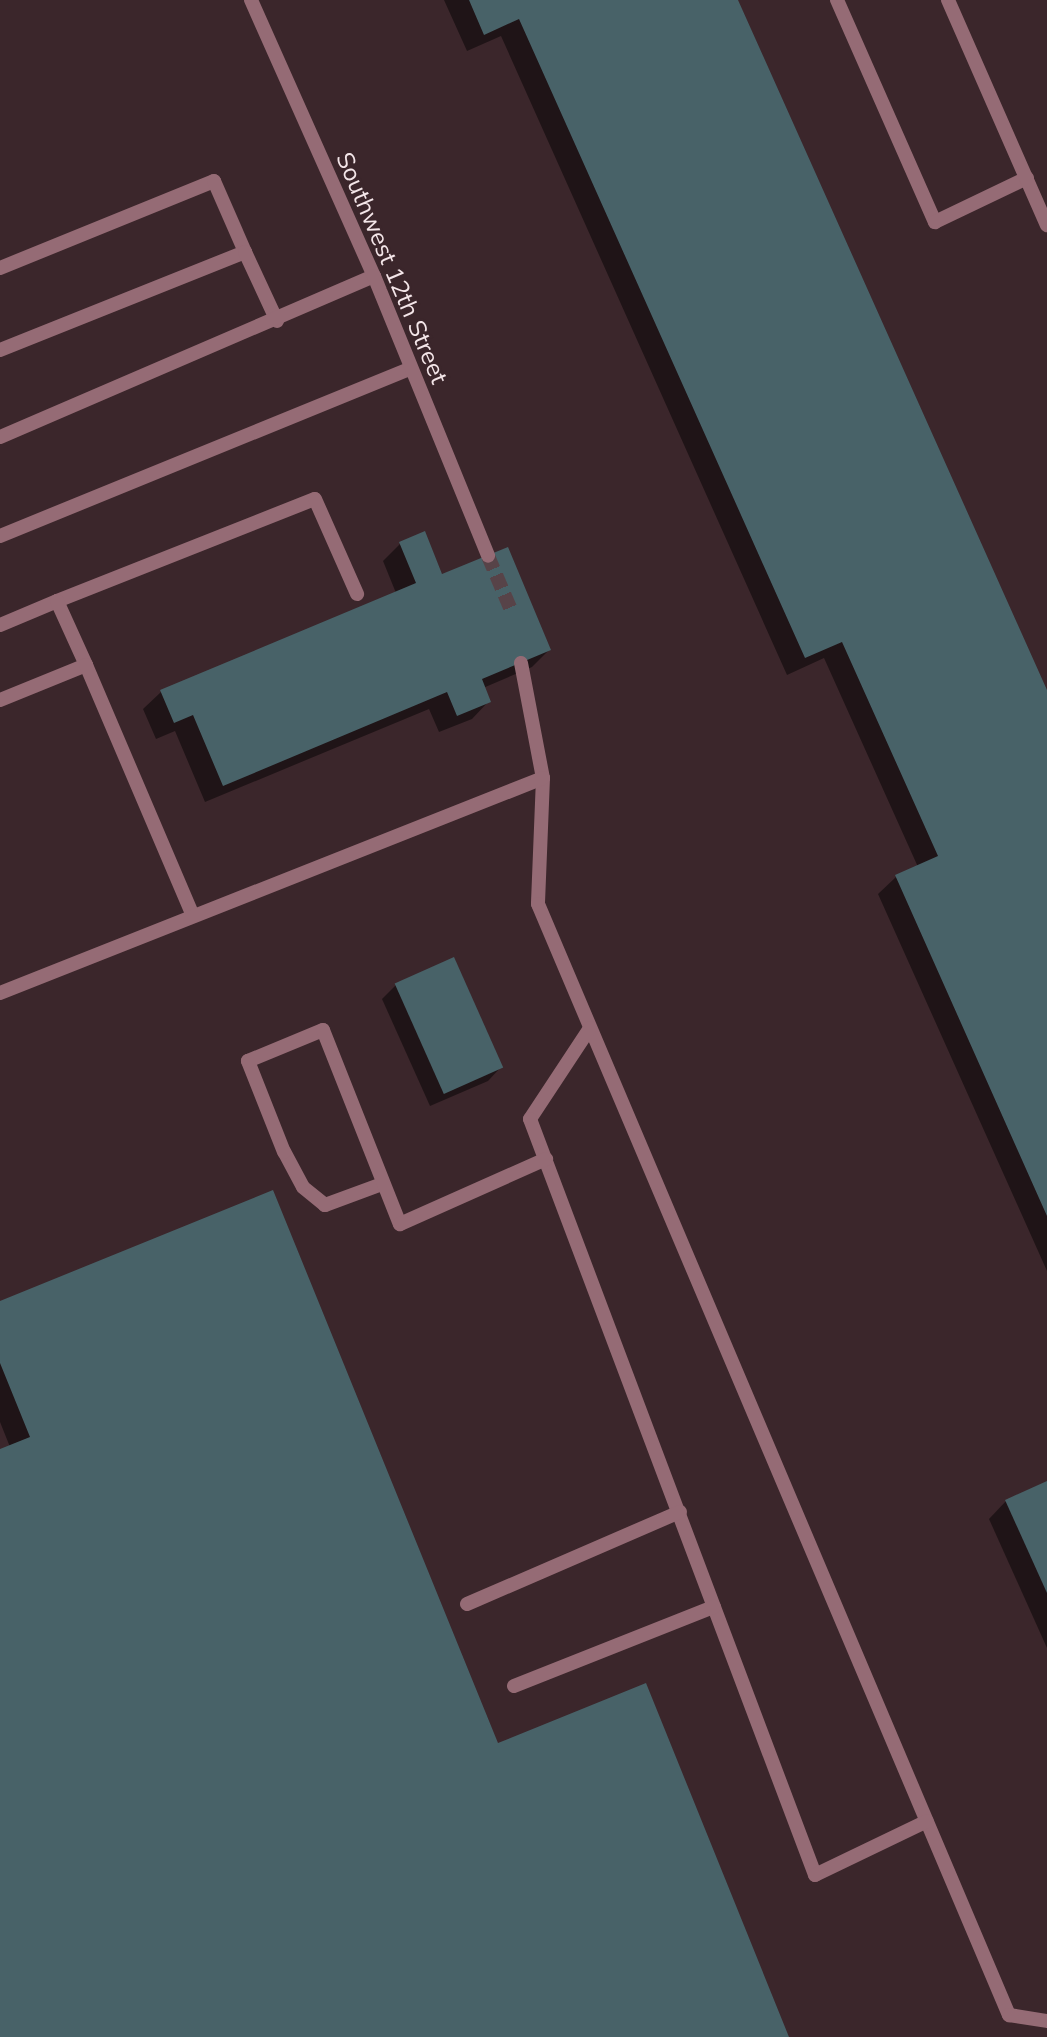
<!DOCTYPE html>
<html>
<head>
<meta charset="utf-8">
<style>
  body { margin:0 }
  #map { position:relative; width:1047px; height:2037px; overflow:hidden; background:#3b262b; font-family:Mulish,sans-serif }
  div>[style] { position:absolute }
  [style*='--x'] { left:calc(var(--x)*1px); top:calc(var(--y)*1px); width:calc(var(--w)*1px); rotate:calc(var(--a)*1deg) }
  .shadow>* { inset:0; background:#0007 }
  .building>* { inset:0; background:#486268; transform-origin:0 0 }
  .street-tunnel>* { height:14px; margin-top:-7px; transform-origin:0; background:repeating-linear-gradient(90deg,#574348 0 14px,transparent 0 21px) }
  .lane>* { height:14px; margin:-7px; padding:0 7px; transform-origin:7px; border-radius:7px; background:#956b75 }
  .street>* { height:14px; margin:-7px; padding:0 7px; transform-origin:7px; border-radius:7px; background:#956b75 }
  span { translate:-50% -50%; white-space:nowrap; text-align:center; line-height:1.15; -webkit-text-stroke:5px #3b262b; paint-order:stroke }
  .street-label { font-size:24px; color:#f4e6e9 }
</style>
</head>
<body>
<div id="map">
  <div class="shadow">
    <div style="clip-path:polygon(444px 0,736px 0,1047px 694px,1047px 1271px,878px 894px,896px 877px,918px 867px,824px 658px,787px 675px,501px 36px,467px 51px)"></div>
    <div style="clip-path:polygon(400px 544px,549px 650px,532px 667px,483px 688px,489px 701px,472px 719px,439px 732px,429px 709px,205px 802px,175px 731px,156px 739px,143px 709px,161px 692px,396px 593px,383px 561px)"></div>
    <div style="clip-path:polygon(396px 985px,501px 1067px,488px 1081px,430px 1106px,382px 999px)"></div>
    <div style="clip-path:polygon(0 1303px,497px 1746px,787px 2037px,0 2037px,0 1451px,10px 1447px,0 1422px)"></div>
    <div style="clip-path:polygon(1047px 1483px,1047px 1648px,989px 1519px,1006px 1501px)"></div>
  </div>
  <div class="building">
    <div style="clip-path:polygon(469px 0,738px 0,1047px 690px,1047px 1216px,895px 875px,938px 856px,842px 642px,805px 658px,519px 19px,484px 35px)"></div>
    <div style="clip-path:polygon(425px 531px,442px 574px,508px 547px,551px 650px,482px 679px,491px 702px,457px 716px,447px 692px,223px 786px,193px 715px,174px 723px,160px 690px,416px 583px,399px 542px)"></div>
    <div style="left:454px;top:957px;width:121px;height:65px;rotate:66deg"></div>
    <div style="clip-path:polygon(273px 1190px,498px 1743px,646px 1683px,789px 2037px,0 2037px,0 1449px,30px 1437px,0 1363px,0 1301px)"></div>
    <div style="clip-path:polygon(1047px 1481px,1047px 1593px,1005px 1500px)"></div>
  </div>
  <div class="street-tunnel">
    <div style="--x:488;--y:556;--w:59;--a:66.9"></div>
  </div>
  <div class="lane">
    <div style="--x:837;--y:0;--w:243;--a:66.2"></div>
    <div style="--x:935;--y:222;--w:102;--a:-25.6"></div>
    <div style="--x:0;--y:268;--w:231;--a:-22.1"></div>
    <div style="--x:214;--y:181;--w:77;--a:66.4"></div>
    <div style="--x:0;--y:350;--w:264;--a:-21.8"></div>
    <div style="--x:245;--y:252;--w:76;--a:65.1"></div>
    <div style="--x:0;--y:437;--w:407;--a:-23.3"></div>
    <div style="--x:0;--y:536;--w:442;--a:-22.2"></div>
    <div style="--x:57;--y:601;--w:277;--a:-21.6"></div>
    <div style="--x:315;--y:499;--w:104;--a:66.1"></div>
    <div style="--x:0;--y:625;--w:62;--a:-22.8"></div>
    <div style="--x:57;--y:601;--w:70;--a:65.6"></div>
    <div style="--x:521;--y:663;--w:117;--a:79.2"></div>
    <div style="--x:543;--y:778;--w:126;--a:92.3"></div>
    <div style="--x:538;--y:904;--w:1207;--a:67.03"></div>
    <div style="--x:1009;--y:2015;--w:38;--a:9"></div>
    <div style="--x:0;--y:700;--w:93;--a:-22.1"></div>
    <div style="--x:86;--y:665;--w:271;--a:66.9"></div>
    <div style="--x:0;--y:993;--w:584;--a:-21.6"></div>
    <div style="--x:590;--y:1028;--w:109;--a:123.4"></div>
    <div style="--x:530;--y:1119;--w:808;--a:69.34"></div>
    <div style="--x:815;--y:1875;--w:124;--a:-25.7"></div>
    <div style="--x:382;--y:1184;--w:61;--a:159.8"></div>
    <div style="--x:325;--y:1205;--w:28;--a:-141"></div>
    <div style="--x:303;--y:1187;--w:40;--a:-118"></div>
    <div style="--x:284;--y:1152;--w:98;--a:-111.6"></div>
    <div style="--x:248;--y:1061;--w:81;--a:-22.5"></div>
    <div style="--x:323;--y:1030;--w:209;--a:68.4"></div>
    <div style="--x:400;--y:1224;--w:160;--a:-24"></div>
    <div style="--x:467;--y:1604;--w:232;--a:-23.4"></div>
    <div style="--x:514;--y:1686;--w:215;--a:-21.6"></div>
  </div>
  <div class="street">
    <div style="--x:251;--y:0;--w:302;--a:66"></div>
    <div style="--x:374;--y:276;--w:302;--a:67.8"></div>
    <div style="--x:948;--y:0;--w:246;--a:66.3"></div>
  </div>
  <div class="street-label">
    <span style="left:392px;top:268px;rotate:67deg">Southwest 12th Street</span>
  </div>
</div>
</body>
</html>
